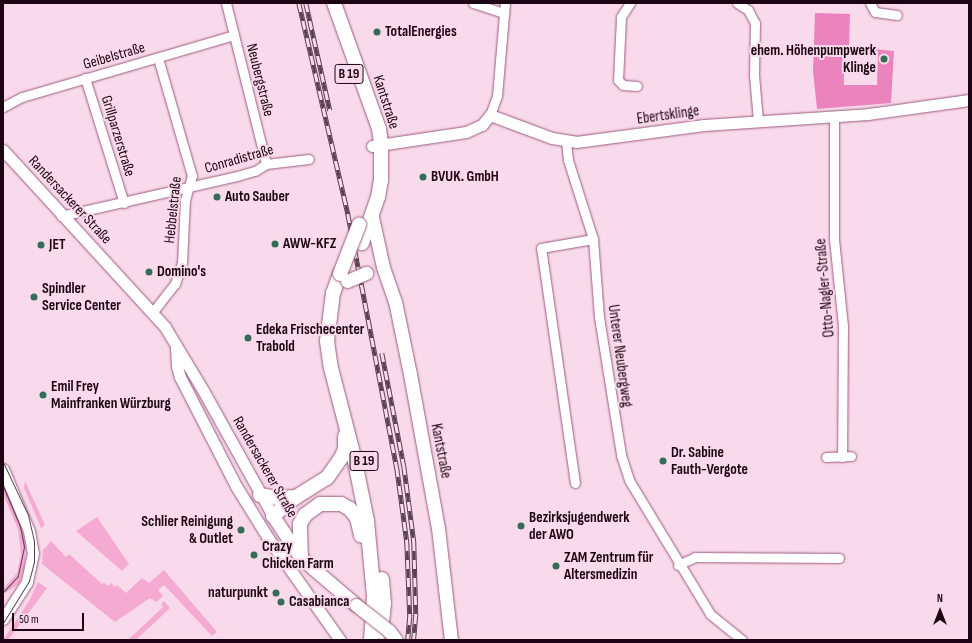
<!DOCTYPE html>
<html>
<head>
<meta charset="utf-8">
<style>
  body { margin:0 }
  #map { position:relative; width:972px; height:643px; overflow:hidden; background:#f9daea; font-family:"Sofia Sans Condensed",sans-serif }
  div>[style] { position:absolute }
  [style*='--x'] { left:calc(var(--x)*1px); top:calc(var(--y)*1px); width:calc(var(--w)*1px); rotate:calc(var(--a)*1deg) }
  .green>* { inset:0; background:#f5aad2 }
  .forest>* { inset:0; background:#eb83be }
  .roads { filter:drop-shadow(0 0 1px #9b5a7f) drop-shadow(0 0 1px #9b5a7f) }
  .minor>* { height:9px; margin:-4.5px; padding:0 4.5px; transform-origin:4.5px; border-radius:4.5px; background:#fff }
  .tertiary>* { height:11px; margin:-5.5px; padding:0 5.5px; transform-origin:5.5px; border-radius:5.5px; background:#fff }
  .secondary>* { height:13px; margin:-6.5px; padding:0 6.5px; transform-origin:6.5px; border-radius:6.5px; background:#fff }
  .primary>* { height:14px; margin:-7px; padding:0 7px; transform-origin:7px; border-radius:7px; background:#fff }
  .tram>* { height:1px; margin:-0.5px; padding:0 0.5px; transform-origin:0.5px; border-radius:0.5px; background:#5b414f }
  .rail>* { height:4.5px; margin-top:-2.25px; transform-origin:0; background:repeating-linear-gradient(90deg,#f9daea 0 9px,#5b414f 0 18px); box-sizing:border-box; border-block:1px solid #5b414f }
  .bridges { filter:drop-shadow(0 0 1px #9b5a7f) drop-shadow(0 0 1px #9b5a7f) }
  .secondary-bridge>* { height:13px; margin:-6.5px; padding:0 6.5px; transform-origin:6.5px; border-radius:6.5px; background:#fff }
  .primary-bridge>* { height:14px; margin:-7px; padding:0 7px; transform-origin:7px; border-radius:7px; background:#fff }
  .dots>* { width:11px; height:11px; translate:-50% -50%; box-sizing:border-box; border:2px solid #f9daea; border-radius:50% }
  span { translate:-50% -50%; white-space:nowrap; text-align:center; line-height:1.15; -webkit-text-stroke:4px #f9daea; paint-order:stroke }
  .shield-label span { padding:1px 3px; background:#f9daea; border:1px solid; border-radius:3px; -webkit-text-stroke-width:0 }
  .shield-label { font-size:14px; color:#1d0513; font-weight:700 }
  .poi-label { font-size:15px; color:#1d0513; font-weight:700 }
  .left { translate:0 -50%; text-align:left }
  .right { translate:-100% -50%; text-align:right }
  .street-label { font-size:15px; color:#1d0513 }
  .frame { position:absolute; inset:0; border:4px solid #1d0513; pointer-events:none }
  .north { position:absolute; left:920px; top:591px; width:40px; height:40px; -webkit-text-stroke:3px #f9daea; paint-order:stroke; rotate:0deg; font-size:11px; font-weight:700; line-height:16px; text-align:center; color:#1d0513 }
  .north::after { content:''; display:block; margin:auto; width:14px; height:18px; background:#1d0513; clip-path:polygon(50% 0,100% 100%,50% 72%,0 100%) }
  .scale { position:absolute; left:12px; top:613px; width:72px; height:18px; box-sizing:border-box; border:2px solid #1d0513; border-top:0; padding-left:5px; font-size:12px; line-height:14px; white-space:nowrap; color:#1d0513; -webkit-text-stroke:3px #f9daea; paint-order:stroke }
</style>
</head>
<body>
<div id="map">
  <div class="green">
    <div style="clip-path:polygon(3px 480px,21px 521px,26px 547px,24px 570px,19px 584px,3px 594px,3px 589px,17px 573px,21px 554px,18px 529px,3px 494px)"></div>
    <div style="clip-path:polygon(25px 481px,45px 525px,41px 528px,24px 488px)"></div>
    <div style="clip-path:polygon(97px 517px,129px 564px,122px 571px,76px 531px)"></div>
    <div style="clip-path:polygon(51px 541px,66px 557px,69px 554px,102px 584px,104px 583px,108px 586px,111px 583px,115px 587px,117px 585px,126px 593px,142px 578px,149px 583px,164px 570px,217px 632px,212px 636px,164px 585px,158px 590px,163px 596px,156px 602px,150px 598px,115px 622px,42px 564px,43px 550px)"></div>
    <div style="clip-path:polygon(38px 582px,47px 588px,9px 639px,11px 640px,3px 640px,29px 601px)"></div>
    <div style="clip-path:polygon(164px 601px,170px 608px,136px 640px,128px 640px,163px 607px,161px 604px)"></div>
  </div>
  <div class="forest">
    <div style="clip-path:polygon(evenodd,815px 13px,850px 14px,849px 47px,894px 51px,891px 103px,817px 109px,813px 71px,815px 13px,844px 51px,878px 51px,877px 85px,844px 85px,844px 51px)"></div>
  </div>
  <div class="roads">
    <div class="minor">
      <div style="--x:226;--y:3;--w:166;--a:76"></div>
      <div style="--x:473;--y:3;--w:33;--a:18"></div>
      <div style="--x:630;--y:3;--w:17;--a:123"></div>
      <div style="--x:621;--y:17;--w:63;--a:92.7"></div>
      <div style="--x:618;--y:80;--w:7;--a:45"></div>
      <div style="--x:623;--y:85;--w:14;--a:4"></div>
      <div style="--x:737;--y:3;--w:13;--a:32"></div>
      <div style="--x:748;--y:10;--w:15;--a:62"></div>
      <div style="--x:755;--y:23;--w:52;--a:91.1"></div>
      <div style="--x:754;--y:75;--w:46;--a:85"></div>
      <div style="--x:870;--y:3;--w:10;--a:61"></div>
      <div style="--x:875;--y:12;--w:22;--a:8"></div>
      <div style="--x:85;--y:78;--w:131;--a:72.7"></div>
      <div style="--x:3;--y:107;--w:21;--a:-28"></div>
      <div style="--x:22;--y:97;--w:221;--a:-16.3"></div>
      <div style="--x:490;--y:115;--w:20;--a:-70"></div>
      <div style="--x:497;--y:96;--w:93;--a:-85.1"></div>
      <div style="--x:834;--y:117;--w:122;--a:90"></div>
      <div style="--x:834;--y:239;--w:87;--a:84.1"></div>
      <div style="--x:843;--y:326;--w:131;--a:90.4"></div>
      <div style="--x:566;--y:141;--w:19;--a:84"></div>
      <div style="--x:568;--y:160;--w:83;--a:72.4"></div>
      <div style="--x:593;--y:239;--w:78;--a:85.6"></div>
      <div style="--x:599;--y:317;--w:140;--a:80.9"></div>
      <div style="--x:621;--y:455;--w:26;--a:72"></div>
      <div style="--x:629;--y:480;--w:157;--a:58.8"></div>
      <div style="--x:710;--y:614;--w:41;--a:39.1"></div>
      <div style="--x:61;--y:216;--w:180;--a:-12.8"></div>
      <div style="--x:237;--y:176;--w:19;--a:-16"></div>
      <div style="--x:255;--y:171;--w:13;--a:-32"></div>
      <div style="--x:266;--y:164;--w:43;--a:-6.6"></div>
      <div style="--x:152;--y:313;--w:37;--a:-52"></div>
      <div style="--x:175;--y:284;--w:22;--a:-72"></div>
      <div style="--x:182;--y:263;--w:63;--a:-87.3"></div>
      <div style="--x:185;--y:200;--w:25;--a:-74"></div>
      <div style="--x:192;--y:176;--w:123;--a:-106.1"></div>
      <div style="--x:826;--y:457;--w:25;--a:-2"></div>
      <div style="--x:575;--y:483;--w:237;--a:-98.2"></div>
      <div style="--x:541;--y:248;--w:53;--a:-9.8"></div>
      <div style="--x:678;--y:565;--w:19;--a:-25"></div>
      <div style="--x:695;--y:557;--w:144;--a:0.4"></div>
    </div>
    <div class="tertiary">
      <div style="--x:372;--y:146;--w:95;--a:-8.5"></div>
      <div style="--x:466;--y:132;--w:17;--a:-24"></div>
      <div style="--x:482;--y:125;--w:13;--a:-51"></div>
      <div style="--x:490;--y:115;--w:66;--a:20.4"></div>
      <div style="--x:552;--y:138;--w:24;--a:9"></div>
      <div style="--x:576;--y:142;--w:129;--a:-7.6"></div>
      <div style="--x:704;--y:125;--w:164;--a:-3.8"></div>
      <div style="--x:868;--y:114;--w:102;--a:-7.9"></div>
      <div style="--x:3;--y:150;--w:240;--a:47.5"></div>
      <div style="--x:165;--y:327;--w:76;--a:59"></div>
      <div style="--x:204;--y:392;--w:142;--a:60.9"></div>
      <div style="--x:176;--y:347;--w:19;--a:87"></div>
      <div style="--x:177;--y:366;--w:11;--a:75"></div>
      <div style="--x:180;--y:377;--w:123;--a:62.8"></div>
      <div style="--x:236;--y:486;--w:61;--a:58.4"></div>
      <div style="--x:268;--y:538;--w:125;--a:54.8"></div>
      <div style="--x:3;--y:469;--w:67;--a:67.2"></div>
      <div style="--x:29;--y:531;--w:22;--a:80"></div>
      <div style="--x:33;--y:553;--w:30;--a:102"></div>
      <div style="--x:27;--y:582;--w:44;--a:123"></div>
    </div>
    <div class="secondary">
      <div style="--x:372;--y:217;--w:51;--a:77.6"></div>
      <div style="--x:383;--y:267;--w:36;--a:71"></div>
      <div style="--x:395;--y:301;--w:75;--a:78.4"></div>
      <div style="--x:410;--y:374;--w:157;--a:79.7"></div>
      <div style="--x:438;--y:528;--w:113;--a:83.4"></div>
      <div style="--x:273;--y:516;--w:50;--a:56.3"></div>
      <div style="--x:301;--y:558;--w:72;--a:40.5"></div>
    </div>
    <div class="primary">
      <div style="--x:334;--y:3;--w:134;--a:70.3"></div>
      <div style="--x:379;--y:129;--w:15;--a:82"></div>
      <div style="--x:381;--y:144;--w:36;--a:90"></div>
      <div style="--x:381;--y:180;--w:17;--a:100"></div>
      <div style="--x:378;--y:197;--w:49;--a:109.2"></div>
      <div style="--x:340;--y:274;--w:20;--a:110"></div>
      <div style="--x:333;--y:293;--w:48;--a:97.1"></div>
      <div style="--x:327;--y:341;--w:27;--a:82"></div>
      <div style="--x:331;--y:368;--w:92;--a:75.5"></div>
      <div style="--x:354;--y:457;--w:65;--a:78.5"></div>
      <div style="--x:367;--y:521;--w:75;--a:84.7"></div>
      <div style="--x:374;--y:596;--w:44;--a:93.9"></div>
      <div style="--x:260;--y:495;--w:17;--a:10"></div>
      <div style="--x:277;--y:498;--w:19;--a:-3"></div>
      <div style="--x:273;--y:516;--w:30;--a:-40"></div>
      <div style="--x:296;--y:497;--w:36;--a:-32"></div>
      <div style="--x:327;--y:478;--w:24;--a:-55"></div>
      <div style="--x:341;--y:458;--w:10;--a:-66"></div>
      <div style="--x:345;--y:449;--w:13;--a:-90"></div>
      <div style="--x:301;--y:558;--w:34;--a:-92"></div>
      <div style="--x:300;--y:524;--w:10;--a:-61"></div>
      <div style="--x:305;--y:515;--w:19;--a:-36"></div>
      <div style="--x:320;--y:504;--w:21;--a:0"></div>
      <div style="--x:341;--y:504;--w:10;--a:29"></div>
      <div style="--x:350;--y:509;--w:11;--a:52"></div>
      <div style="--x:357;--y:518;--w:18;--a:77"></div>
      <div style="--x:381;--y:632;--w:29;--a:-84"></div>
      <div style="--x:384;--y:603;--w:24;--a:-95"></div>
    </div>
  </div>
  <div class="tram">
    <div style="--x:3;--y:462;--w:59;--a:64.7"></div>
    <div style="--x:28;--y:515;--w:26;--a:77"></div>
    <div style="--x:34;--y:540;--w:22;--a:90"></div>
    <div style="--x:34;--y:562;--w:20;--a:105"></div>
    <div style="--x:29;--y:581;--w:49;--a:121.8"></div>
    <div style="--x:3;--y:486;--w:43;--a:67"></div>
    <div style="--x:20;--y:526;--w:21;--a:79"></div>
    <div style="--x:24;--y:547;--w:30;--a:102"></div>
    <div style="--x:18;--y:576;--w:22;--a:133"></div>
  </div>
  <div class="rail">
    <div style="--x:299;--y:3;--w:217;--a:76.9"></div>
    <div style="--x:348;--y:214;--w:259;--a:79.1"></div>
    <div style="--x:397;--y:468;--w:75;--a:82.3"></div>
    <div style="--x:407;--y:542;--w:74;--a:87.7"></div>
    <div style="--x:410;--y:616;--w:24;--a:95"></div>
    <div style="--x:306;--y:3;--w:110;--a:77.4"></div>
    <div style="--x:382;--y:353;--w:115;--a:79"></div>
    <div style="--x:404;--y:466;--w:77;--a:82.5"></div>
    <div style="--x:414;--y:542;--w:73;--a:88.4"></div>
    <div style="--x:416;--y:615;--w:25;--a:95"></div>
  </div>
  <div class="bridges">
    <div class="secondary-bridge">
      <div style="--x:347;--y:281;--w:21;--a:-23"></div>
      <div style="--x:356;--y:605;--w:42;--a:38.2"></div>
      <div style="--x:389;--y:631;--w:11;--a:52"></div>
    </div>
    <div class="primary-bridge">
      <div style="--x:340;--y:274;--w:53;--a:-68.8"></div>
    </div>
  </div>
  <div class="dots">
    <div style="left:377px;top:32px;background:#336d57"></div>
    <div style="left:884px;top:59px;background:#336d57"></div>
    <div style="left:423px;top:177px;background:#336d57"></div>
    <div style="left:217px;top:197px;background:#336d57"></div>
    <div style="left:275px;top:244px;background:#336d57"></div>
    <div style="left:41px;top:245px;background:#336d57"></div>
    <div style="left:149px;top:272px;background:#336d57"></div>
    <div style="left:34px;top:297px;background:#336d57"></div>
    <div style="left:248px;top:338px;background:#336d57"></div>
    <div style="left:43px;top:395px;background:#336d57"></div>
    <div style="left:663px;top:461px;background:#336d57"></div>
    <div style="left:521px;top:526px;background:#336d57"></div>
    <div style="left:241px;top:530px;background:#336d57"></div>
    <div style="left:254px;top:555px;background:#336d57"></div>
    <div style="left:556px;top:566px;background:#336d57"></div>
    <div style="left:276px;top:593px;background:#336d57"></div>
    <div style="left:281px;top:602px;background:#336d57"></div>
  </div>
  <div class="shield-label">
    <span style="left:349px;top:74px">B 19</span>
    <span style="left:364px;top:461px">B 19</span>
  </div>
  <div class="poi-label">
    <span class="left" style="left:385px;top:32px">TotalEnergies</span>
    <span class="right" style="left:876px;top:59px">ehem. Höhenpumpwerk<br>Klinge</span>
    <span class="left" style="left:431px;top:177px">BVUK. GmbH</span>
    <span class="left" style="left:225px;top:197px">Auto Sauber</span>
    <span class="left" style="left:283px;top:244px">AWW-KFZ</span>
    <span class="left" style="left:49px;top:245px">JET</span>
    <span class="left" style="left:157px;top:272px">Domino's</span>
    <span class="left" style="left:42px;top:297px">Spindler<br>Service Center</span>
    <span class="left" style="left:256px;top:338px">Edeka Frischecenter<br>Trabold</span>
    <span class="left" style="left:51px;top:395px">Emil Frey<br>Mainfranken Würzburg</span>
    <span class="left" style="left:671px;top:461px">Dr. Sabine<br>Fauth-Vergote</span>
    <span class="left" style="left:529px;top:526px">Bezirksjugendwerk<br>der AWO</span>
    <span class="right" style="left:233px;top:530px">Schlier Reinigung<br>&amp; Outlet</span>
    <span class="left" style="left:262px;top:555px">Crazy<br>Chicken Farm</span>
    <span class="left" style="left:564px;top:566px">ZAM Zentrum für<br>Altersmedizin</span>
    <span class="right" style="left:268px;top:593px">naturpunkt</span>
    <span class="left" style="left:289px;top:602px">Casabianca</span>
  </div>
  <div class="street-label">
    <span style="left:114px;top:56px;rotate:-16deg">Geibelstraße</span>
    <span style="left:260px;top:80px;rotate:76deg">Neubergstraße</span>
    <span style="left:386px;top:102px;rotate:72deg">Kantstraße</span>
    <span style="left:668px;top:115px;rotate:-8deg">Ebertsklinge</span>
    <span style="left:118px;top:136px;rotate:73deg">Grillparzerstraße</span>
    <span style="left:239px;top:159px;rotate:-16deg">Conradistraße</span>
    <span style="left:70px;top:200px;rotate:47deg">Randersackerer Straße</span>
    <span style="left:173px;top:210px;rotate:-84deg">Hebbelstraße</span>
    <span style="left:825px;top:288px;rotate:-95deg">Otto-Nagler-Straße</span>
    <span style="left:620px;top:356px;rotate:82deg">Unterer Neubergweg</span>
    <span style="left:441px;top:451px;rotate:79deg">Kantstraße</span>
    <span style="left:265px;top:467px;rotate:60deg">Randersackerer Straße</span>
  </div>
  <div class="frame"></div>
  <div class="north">N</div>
  <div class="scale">50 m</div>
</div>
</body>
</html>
